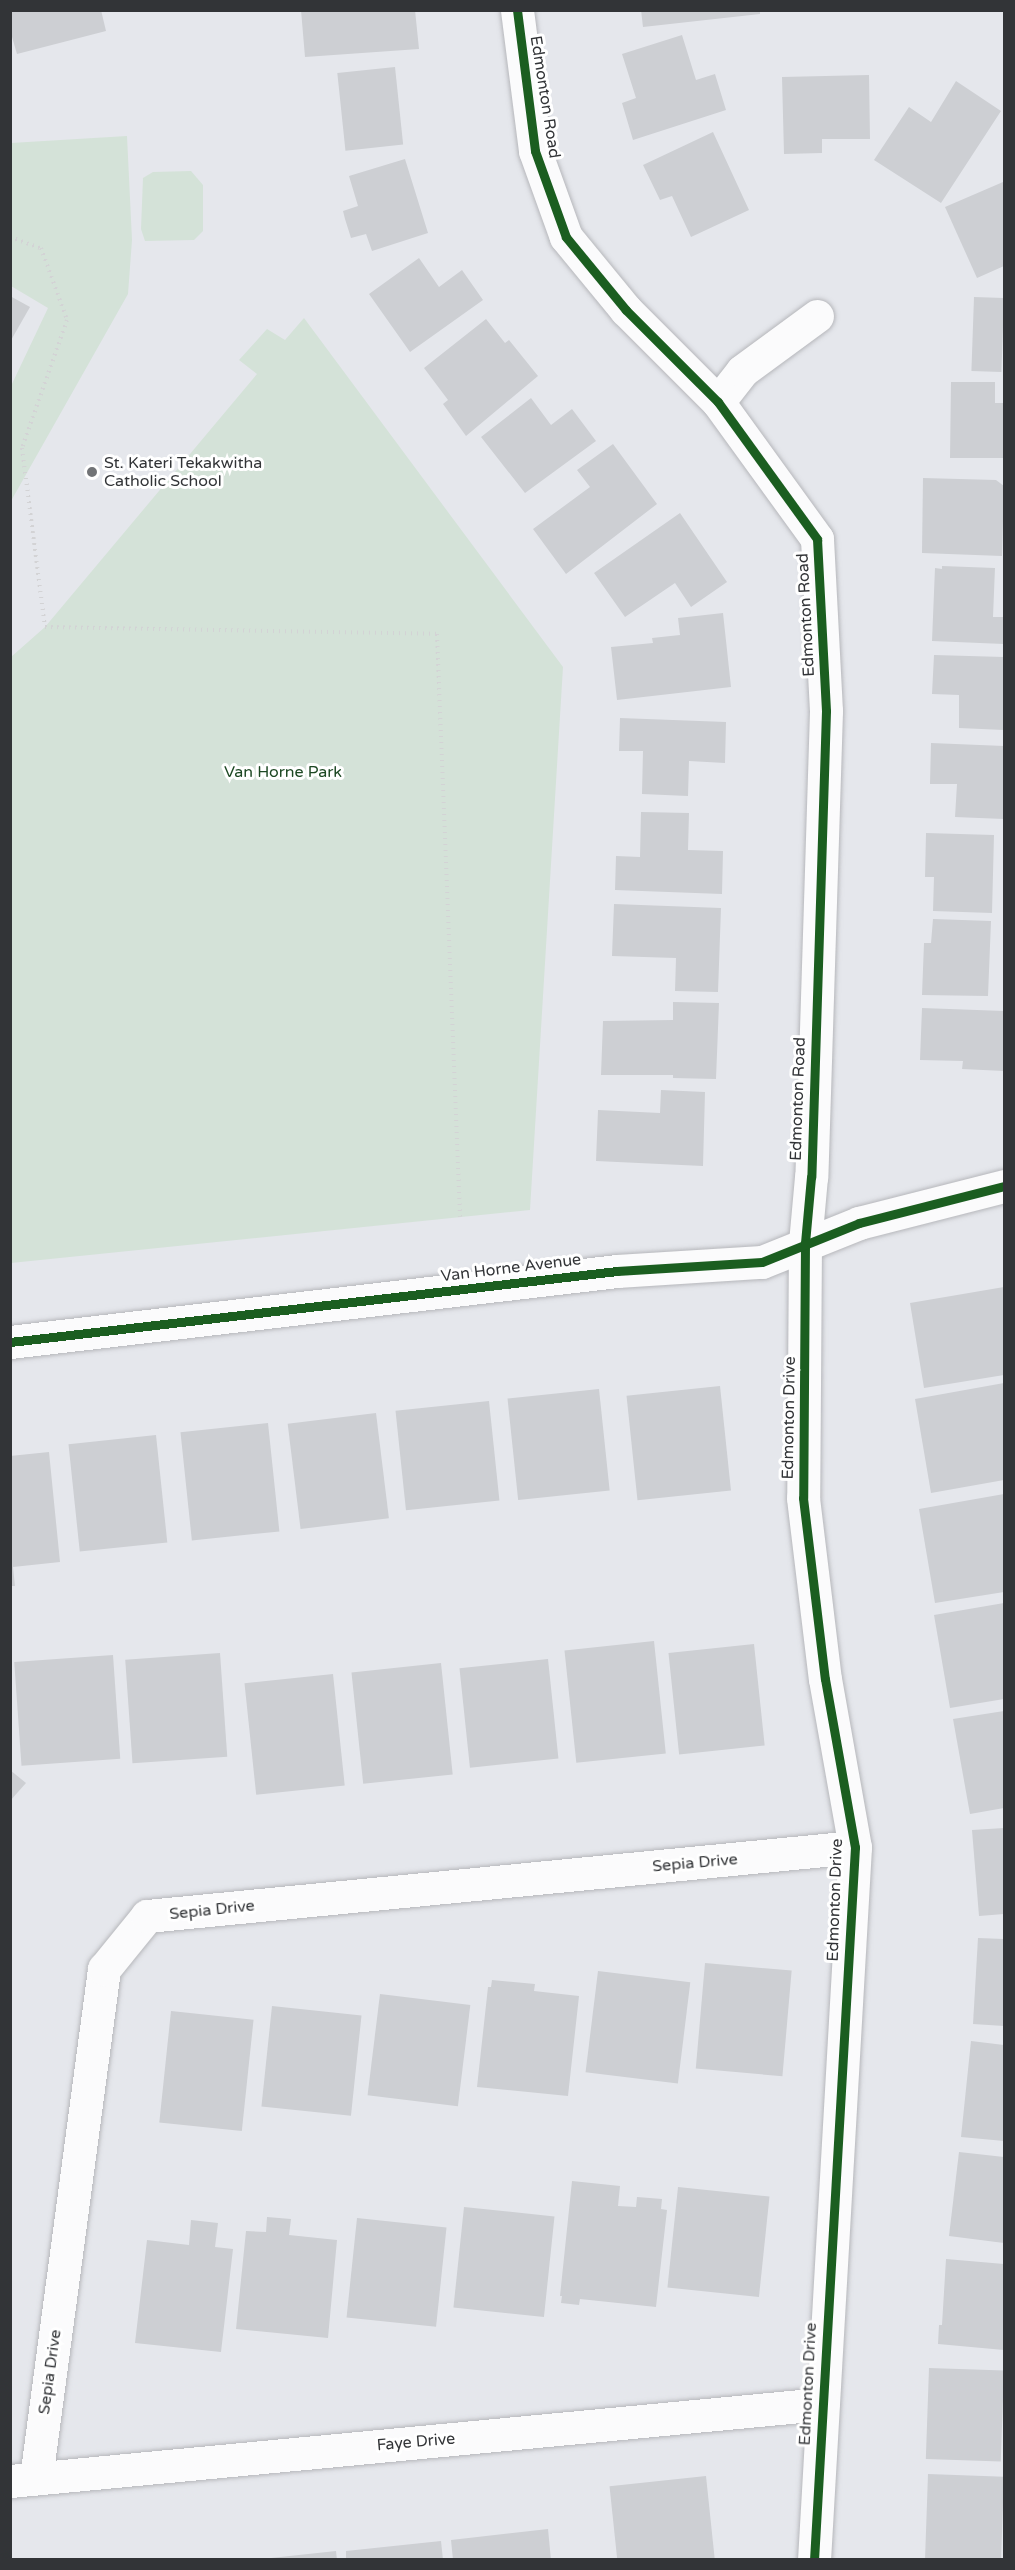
<!DOCTYPE html>
<html>
<head>
<meta charset="utf-8">
<style>
  body { margin:0 }
  #map { position:relative; width:1015px; height:2570px; overflow:hidden; background:#e5e7ec; font-family:"Varela Round",sans-serif }
  div>[style] { position:absolute }
  [style*='--x'] { left:calc(var(--x)*1px); top:calc(var(--y)*1px); width:calc(var(--w)*1px); rotate:calc(var(--a)*1deg) }
  .green>* { inset:0; background:#d4e2d8 }
  .building>* { inset:0; background:#cdcfd3; transform-origin:0 0 }
  .path>* { height:4px; margin-top:-2px; transform-origin:0; background:repeating-linear-gradient(90deg,#d3d3d5 0 1.5px,transparent 0 6px) }
  .roads { filter:drop-shadow(0 0 2px #b6b7bb) drop-shadow(0 0 2px #b6b7bb) }
  .street>* { height:33px; margin:-16.5px; padding:0 16.5px; transform-origin:16.5px; border-radius:16.5px; background:#fbfbfc }
  .secondary>* { height:33px; margin:-16.5px; padding:0 16.5px; transform-origin:16.5px; border-radius:16.5px; background:#fbfbfc }
  .cycleway>* { height:9px; margin:-4.5px; padding:0 4.5px; transform-origin:4.5px; border-radius:4.5px; background:#1b5e20 }
  .dots>* { width:16px; height:16px; translate:-50% -50%; box-sizing:border-box; border:3px solid #fff; border-radius:50% }
  span { translate:-50% -50%; white-space:nowrap; text-align:center; line-height:1.15; -webkit-text-stroke:6px #fff; paint-order:stroke }
  .street-label { font-size:16px; color:#323437 }
  .poi-label { font-size:16px; color:#323437 }
  .left { translate:0 -50%; text-align:left }
  .park-label { font-size:16px; color:#1d4823 }
  .frame { position:absolute; inset:0; border:12px solid #323437; pointer-events:none }
</style>
</head>
<body>
<div id="map">
  <div class="green">
    <div style="clip-path:polygon(127px 136px,132px 240px,128px 294px,11px 501px,11px 386px,48px 308px,11px 286px,11px 143px)"></div>
    <div style="clip-path:polygon(191px 171px,203px 185px,203px 231px,194px 240px,145px 241px,141px 229px,143px 178px,153px 172px)"></div>
    <div style="clip-path:polygon(304px 318px,563px 667px,530px 1210px,11px 1263px,11px 657px,45px 627px,257px 374px,239px 360px,267px 329px,285px 340px)"></div>
  </div>
  <div class="building">
    <div style="clip-path:polygon(10px 10px,101px 10px,106px 31px,17px 54px,10px 30px)"></div>
    <div style="clip-path:polygon(301px 10px,415px 10px,419px 49px,305px 57px)"></div>
    <div style="clip-path:polygon(641px 10px,760px 10px,760px 14px,643px 27px)"></div>
    <div style="clip-path:polygon(682px 35px,696px 80px,715px 74px,726px 110px,633px 140px,622px 103px,636px 98px,622px 54px)"></div>
    <div style="left:395px;top:67px;width:78px;height:58px;rotate:84deg"></div>
    <div style="clip-path:polygon(869px 75px,870px 139px,822px 139px,822px 153px,784px 154px,782px 77px)"></div>
    <div style="clip-path:polygon(956px 81px,1001px 111px,941px 203px,874px 160px,909px 107px,931px 122px)"></div>
    <div style="clip-path:polygon(713px 132px,749px 210px,691px 237px,672px 196px,660px 200px,643px 165px)"></div>
    <div style="clip-path:polygon(405px 159px,428px 233px,372px 251px,366px 234px,351px 238px,345px 219px,343px 211px,358px 206px,349px 176px)"></div>
    <div style="clip-path:polygon(1003px 182px,1004px 266px,977px 278px,945px 207px)"></div>
    <div style="clip-path:polygon(419px 258px,439px 287px,462px 270px,483px 300px,410px 352px,369px 294px)"></div>
    <div style="clip-path:polygon(10px 296px,30px 307px,10px 342px)"></div>
    <div style="left:974px;top:297px;width:30px;height:74px;rotate:2deg"></div>
    <div style="clip-path:polygon(486px 319px,505px 343px,509px 340px,538px 376px,466px 436px,443px 404px,448px 400px,424px 368px)"></div>
    <div style="clip-path:polygon(951px 382px,995px 382px,995px 403px,1004px 403px,1004px 458px,950px 458px)"></div>
    <div style="clip-path:polygon(531px 398px,551px 425px,572px 409px,596px 441px,525px 493px,481px 437px)"></div>
    <div style="clip-path:polygon(613px 444px,657px 504px,566px 574px,533px 529px,590px 487px,577px 470px)"></div>
    <div style="clip-path:polygon(923px 478px,996px 480px,1004px 486px,1002px 556px,922px 553px)"></div>
    <div style="clip-path:polygon(680px 513px,727px 582px,691px 607px,675px 583px,625px 617px,594px 573px)"></div>
    <div style="clip-path:polygon(942px 566px,995px 568px,993px 617px,1004px 617px,1004px 644px,932px 641px,935px 568px,942px 569px)"></div>
    <div style="clip-path:polygon(723px 613px,731px 687px,617px 700px,611px 647px,653px 643px,652px 638px,680px 635px,678px 618px)"></div>
    <div style="clip-path:polygon(934px 655px,1004px 657px,1004px 730px,959px 728px,959px 695px,932px 694px)"></div>
    <div style="clip-path:polygon(620px 718px,726px 722px,725px 763px,689px 761px,688px 796px,642px 794px,643px 751px,619px 751px)"></div>
    <div style="clip-path:polygon(931px 743px,1004px 746px,1004px 819px,955px 817px,957px 784px,930px 784px)"></div>
    <div style="clip-path:polygon(641px 812px,689px 813px,688px 850px,723px 851px,722px 894px,615px 890px,616px 856px,640px 857px)"></div>
    <div style="clip-path:polygon(926px 833px,994px 835px,992px 913px,933px 911px,934px 877px,925px 877px)"></div>
    <div style="clip-path:polygon(614px 904px,721px 908px,718px 992px,675px 991px,676px 958px,612px 956px)"></div>
    <div style="clip-path:polygon(933px 919px,991px 921px,988px 996px,922px 995px,924px 943px,931px 943px)"></div>
    <div style="clip-path:polygon(673px 1002px,719px 1003px,716px 1079px,673px 1078px,673px 1075px,601px 1075px,603px 1021px,673px 1020px)"></div>
    <div style="clip-path:polygon(922px 1008px,1004px 1011px,1004px 1071px,962px 1069px,963px 1061px,920px 1060px)"></div>
    <div style="clip-path:polygon(661px 1090px,705px 1092px,703px 1166px,596px 1161px,598px 1110px,660px 1113px)"></div>
    <div style="clip-path:polygon(1004px 1287px,1004px 1375px,924px 1388px,910px 1303px)"></div>
    <div style="clip-path:polygon(1004px 1383px,1004px 1480px,931px 1493px,915px 1399px)"></div>
    <div style="left:720px;top:1386px;width:105px;height:94px;rotate:84deg"></div>
    <div style="left:599px;top:1389px;width:102px;height:92px;rotate:84deg"></div>
    <div style="left:489px;top:1401px;width:100px;height:94px;rotate:84deg"></div>
    <div style="left:376px;top:1413px;width:106px;height:89px;rotate:83deg"></div>
    <div style="left:268px;top:1423px;width:109px;height:88px;rotate:84deg"></div>
    <div style="left:156px;top:1435px;width:108px;height:88px;rotate:84deg"></div>
    <div style="clip-path:polygon(49px 1452px,60px 1562px,13px 1567px,15px 1586px,10px 1586px,10px 1456px)"></div>
    <div style="clip-path:polygon(1004px 1494px,1004px 1592px,935px 1603px,919px 1509px)"></div>
    <div style="clip-path:polygon(1004px 1603px,1004px 1699px,950px 1708px,934px 1615px)"></div>
    <div style="left:654px;top:1641px;width:113px;height:90px;rotate:84deg"></div>
    <div style="left:754px;top:1644px;width:102px;height:86px;rotate:84deg"></div>
    <div style="left:220px;top:1653px;width:104px;height:95px;rotate:86deg"></div>
    <div style="left:113px;top:1655px;width:104px;height:99px;rotate:86deg"></div>
    <div style="left:548px;top:1659px;width:100px;height:89px;rotate:84deg"></div>
    <div style="left:441px;top:1663px;width:112px;height:90px;rotate:84deg"></div>
    <div style="left:333px;top:1674px;width:112px;height:89px;rotate:84deg"></div>
    <div style="clip-path:polygon(1004px 1711px,1004px 1808px,970px 1814px,953px 1719px)"></div>
    <div style="clip-path:polygon(10px 1770px,26px 1783px,10px 1801px)"></div>
    <div style="clip-path:polygon(1004px 1828px,1004px 1914px,979px 1916px,972px 1830px)"></div>
    <div style="clip-path:polygon(978px 1938px,1004px 1939px,1004px 2026px,973px 2024px)"></div>
    <div style="left:705px;top:1963px;width:87px;height:106px;rotate:5deg"></div>
    <div style="left:598px;top:1971px;width:93px;height:102px;rotate:7deg"></div>
    <div style="clip-path:polygon(492px 1980px,535px 1984px,534px 1991px,579px 1996px,568px 2096px,477px 2087px,488px 1987px,491px 1987px)"></div>
    <div style="left:380px;top:1994px;width:91px;height:102px;rotate:7deg"></div>
    <div style="left:272px;top:2006px;width:90px;height:101px;rotate:6deg"></div>
    <div style="left:171px;top:2011px;width:83px;height:112px;rotate:6deg"></div>
    <div style="clip-path:polygon(971px 2041px,1004px 2045px,1004px 2141px,961px 2137px)"></div>
    <div style="clip-path:polygon(959px 2152px,1004px 2157px,1004px 2243px,949px 2236px)"></div>
    <div style="clip-path:polygon(572px 2181px,620px 2186px,618px 2206px,636px 2207px,637px 2197px,662px 2199px,661px 2209px,667px 2210px,656px 2307px,580px 2299px,579px 2305px,561px 2303px,562px 2296px,560px 2296px)"></div>
    <div style="left:678px;top:2187px;width:92px;height:101px;rotate:6deg"></div>
    <div style="left:464px;top:2207px;width:91px;height:101px;rotate:6deg"></div>
    <div style="clip-path:polygon(267px 2217px,291px 2219px,289px 2235px,337px 2240px,328px 2338px,236px 2329px,246px 2231px,266px 2232px)"></div>
    <div style="left:357px;top:2218px;width:90px;height:100px;rotate:6deg"></div>
    <div style="clip-path:polygon(191px 2220px,218px 2223px,215px 2247px,233px 2249px,221px 2352px,135px 2343px,147px 2240px,189px 2245px)"></div>
    <div style="clip-path:polygon(946px 2259px,1004px 2264px,1004px 2350px,938px 2344px,939px 2325px,942px 2325px)"></div>
    <div style="left:929px;top:2368px;width:75px;height:91px;rotate:2deg"></div>
    <div style="left:928px;top:2474px;width:76px;height:86px;rotate:2deg"></div>
    <div style="left:706px;top:2476px;width:84px;height:97px;rotate:84deg"></div>
    <div style="clip-path:polygon(548px 2529px,551px 2560px,453px 2560px,451px 2540px)"></div>
    <div style="clip-path:polygon(441px 2541px,443px 2560px,346px 2560px,346px 2551px)"></div>
    <div style="clip-path:polygon(336px 2551px,337px 2560px,271px 2560px,271px 2558px)"></div>
  </div>
  <div class="path">
    <div style="--x:10;--y:237;--w:33;--a:20"></div>
    <div style="--x:41;--y:248;--w:77;--a:70.1"></div>
    <div style="--x:67;--y:320;--w:136;--a:109.4"></div>
    <div style="--x:22;--y:448;--w:180;--a:82.7"></div>
    <div style="--x:45;--y:627;--w:392;--a:1"></div>
    <div style="--x:437;--y:634;--w:583;--a:87.74"></div>
  </div>
  <div class="roads">
    <div class="street">
      <div style="--x:517;--y:10;--w:142;--a:82.7"></div>
      <div style="--x:535;--y:151;--w:91;--a:70.2"></div>
      <div style="--x:566;--y:237;--w:94;--a:50.6"></div>
      <div style="--x:626;--y:310;--w:130;--a:45"></div>
      <div style="--x:718;--y:402;--w:169;--a:54.1"></div>
      <div style="--x:817;--y:539;--w:172;--a:87"></div>
      <div style="--x:826;--y:711;--w:466;--a:91.8"></div>
      <div style="--x:811;--y:1177;--w:66;--a:95.2"></div>
      <div style="--x:805;--y:1243;--w:255;--a:90.4"></div>
      <div style="--x:803;--y:1498;--w:182;--a:83.1"></div>
      <div style="--x:825;--y:1679;--w:171;--a:79.9"></div>
      <div style="--x:855;--y:1847;--w:714;--a:93.29"></div>
      <div style="--x:718;--y:402;--w:39;--a:-52"></div>
      <div style="--x:742;--y:371;--w:93;--a:-36.3"></div>
      <div style="--x:36;--y:2478;--w:514;--a:-82.39"></div>
      <div style="--x:104;--y:1969;--w:68;--a:-50.9"></div>
      <div style="--x:147;--y:1916;--w:711;--a:-5.57"></div>
      <div style="--x:10;--y:2481;--w:816;--a:-5.42"></div>
    </div>
    <div class="secondary">
      <div style="--x:10;--y:1342;--w:611;--a:-6.67"></div>
      <div style="--x:617;--y:1271;--w:145;--a:-3.6"></div>
      <div style="--x:762;--y:1262;--w:105;--a:-21.9"></div>
      <div style="--x:859;--y:1223;--w:150;--a:-14.3"></div>
    </div>
  </div>
  <div class="cycleway">
    <div style="--x:517;--y:10;--w:142;--a:82.7"></div>
    <div style="--x:535;--y:151;--w:91;--a:70.2"></div>
    <div style="--x:566;--y:237;--w:94;--a:50.6"></div>
    <div style="--x:626;--y:310;--w:130;--a:45"></div>
    <div style="--x:718;--y:402;--w:169;--a:54.1"></div>
    <div style="--x:817;--y:539;--w:172;--a:87"></div>
    <div style="--x:826;--y:711;--w:466;--a:91.8"></div>
    <div style="--x:811;--y:1177;--w:66;--a:95.2"></div>
    <div style="--x:805;--y:1243;--w:255;--a:90.4"></div>
    <div style="--x:803;--y:1498;--w:182;--a:83.1"></div>
    <div style="--x:825;--y:1679;--w:171;--a:79.9"></div>
    <div style="--x:855;--y:1847;--w:714;--a:93.29"></div>
    <div style="--x:10;--y:1342;--w:611;--a:-6.67"></div>
    <div style="--x:617;--y:1271;--w:145;--a:-3.6"></div>
    <div style="--x:762;--y:1262;--w:105;--a:-21.9"></div>
    <div style="--x:859;--y:1223;--w:150;--a:-14.3"></div>
  </div>
  <div class="dots">
    <div style="left:92px;top:472px;background:#717376"></div>
  </div>
  <div class="street-label">
    <span style="left:545px;top:97px;rotate:81deg">Edmonton Road</span>
    <span style="left:806px;top:615px;rotate:-93deg">Edmonton Road</span>
    <span style="left:798px;top:1099px;rotate:-88deg">Edmonton Road</span>
    <span style="left:511px;top:1268px;rotate:-7deg">Van Horne Avenue</span>
    <span style="left:789px;top:1418px;rotate:-89deg">Edmonton Drive</span>
    <span style="left:695px;top:1863px;rotate:-5deg">Sepia Drive</span>
    <span style="left:835px;top:1900px;rotate:-88deg">Edmonton Drive</span>
    <span style="left:212px;top:1910px;rotate:-6deg">Sepia Drive</span>
    <span style="left:50px;top:2372px;rotate:-82deg">Sepia Drive</span>
    <span style="left:808px;top:2384px;rotate:-87deg">Edmonton Drive</span>
    <span style="left:416px;top:2442px;rotate:-5deg">Faye Drive</span>
  </div>
  <div class="poi-label">
    <span class="left" style="left:104px;top:472px">St. Kateri Tekakwitha<br>Catholic School</span>
  </div>
  <div class="park-label">
    <span style="left:283px;top:772px">Van Horne Park</span>
  </div>
  <div class="frame"></div>
</div>
</body>
</html>
